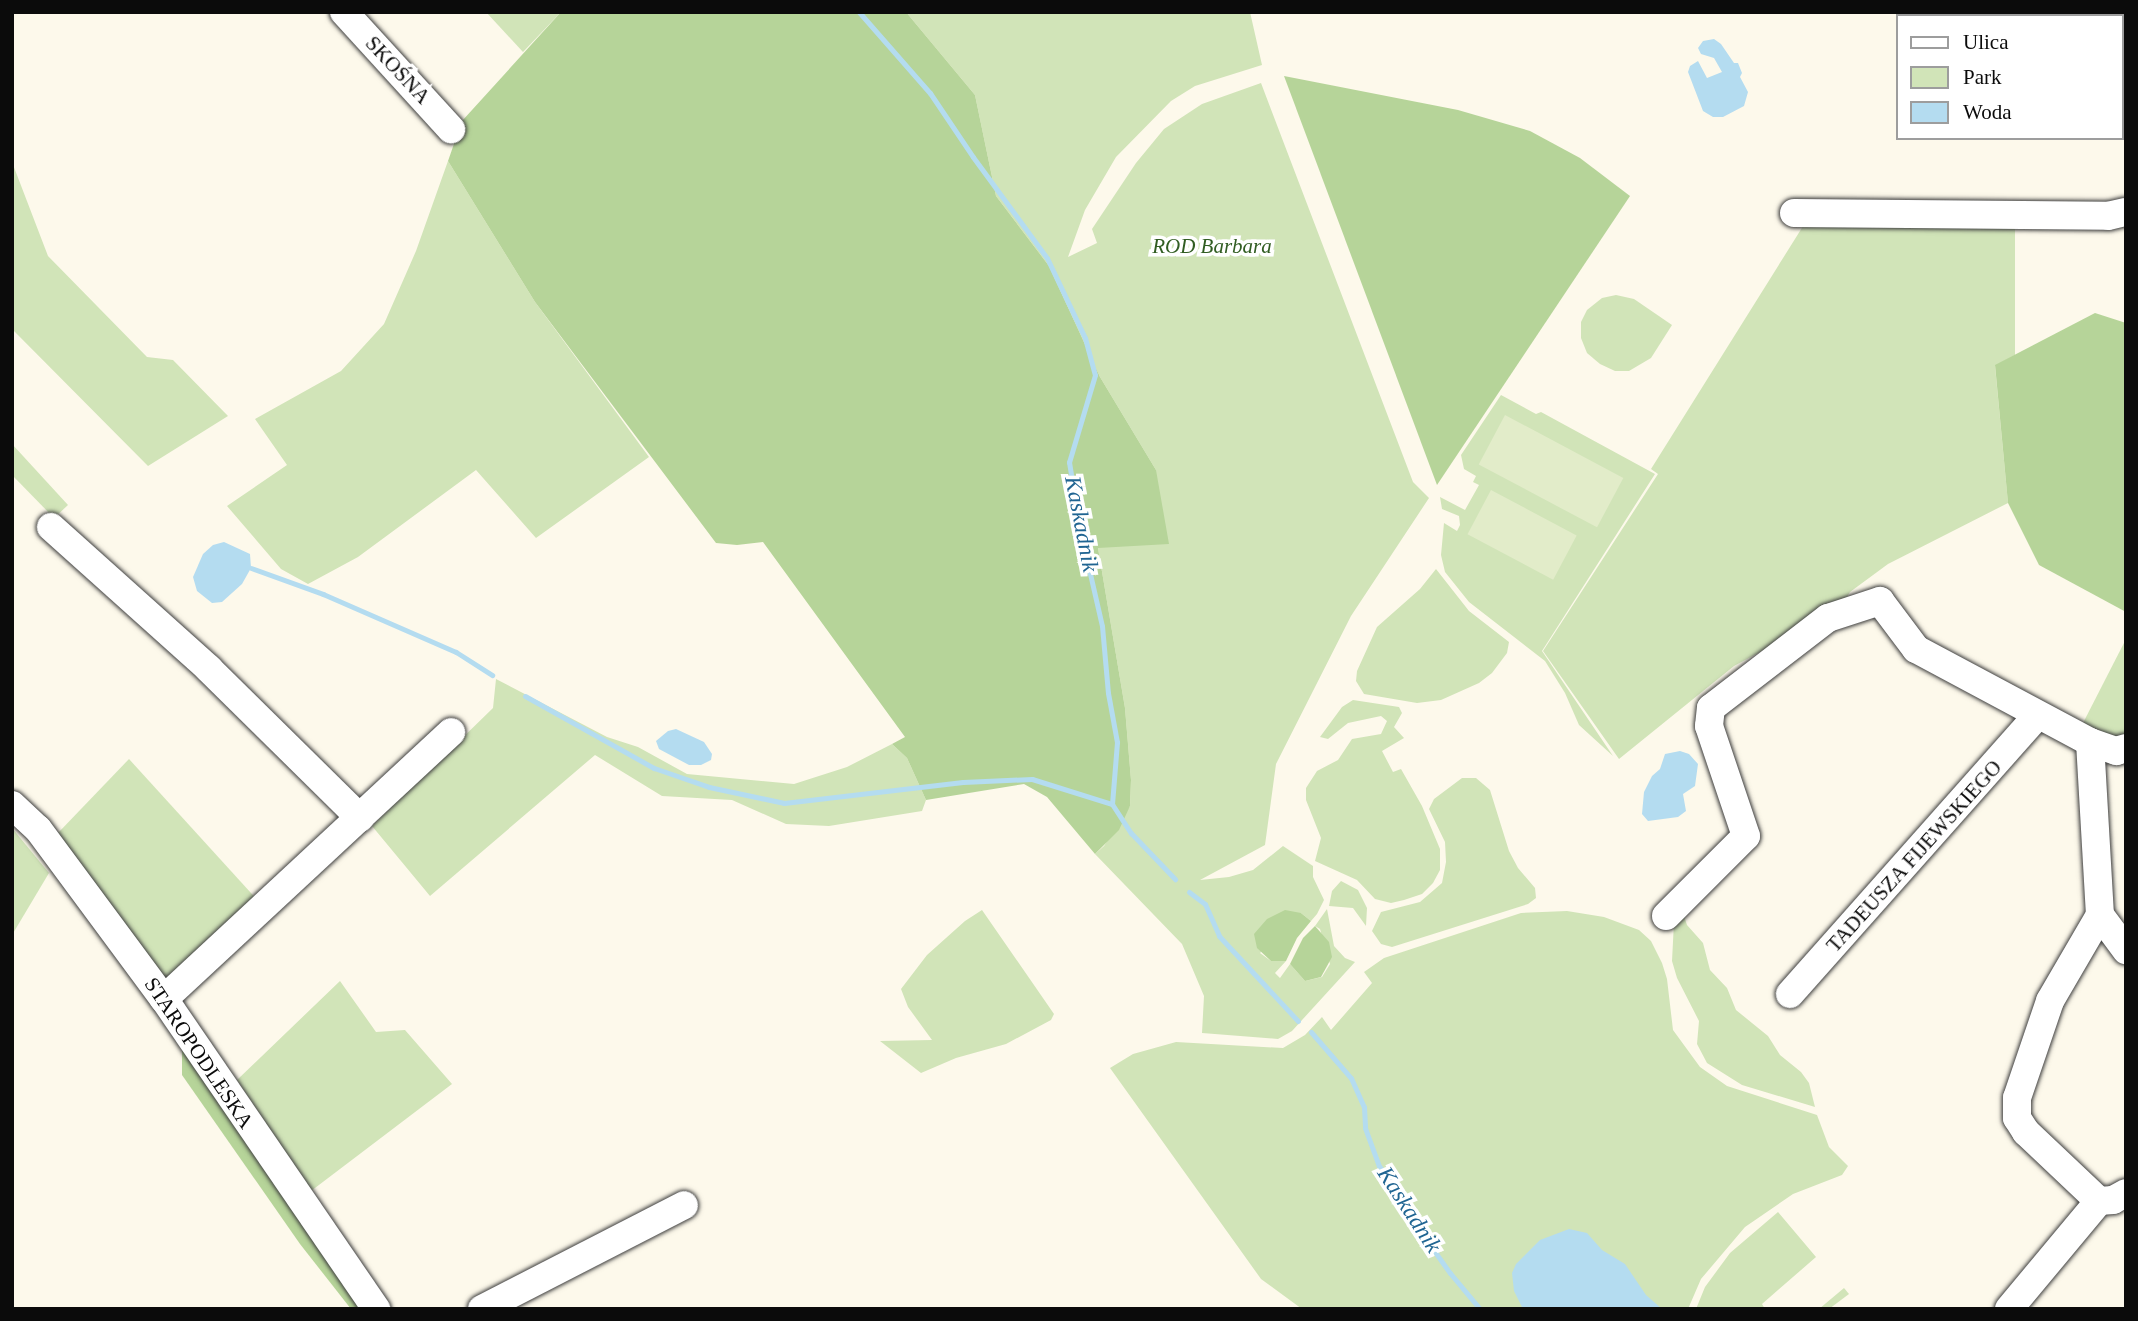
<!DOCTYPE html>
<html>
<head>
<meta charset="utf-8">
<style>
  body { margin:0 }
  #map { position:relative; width:2138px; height:1321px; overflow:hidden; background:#fdf9eb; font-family:"Times New Roman",serif }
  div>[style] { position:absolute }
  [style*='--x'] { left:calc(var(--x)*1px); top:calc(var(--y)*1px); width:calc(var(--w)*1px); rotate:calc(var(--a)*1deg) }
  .green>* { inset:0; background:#d1e4b8 }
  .forest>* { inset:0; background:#b6d499 }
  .pitch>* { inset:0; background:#e2ecc9; transform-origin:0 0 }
  .water>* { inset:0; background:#b4dcf0 }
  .stream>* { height:5px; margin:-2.5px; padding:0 2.5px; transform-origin:2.5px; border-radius:2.5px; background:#b4dcf0 }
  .roads { filter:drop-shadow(0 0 2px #3e3e3e) drop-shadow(0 0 2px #3e3e3e) }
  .minor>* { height:28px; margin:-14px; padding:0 14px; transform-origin:14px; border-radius:14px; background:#fff }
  span { translate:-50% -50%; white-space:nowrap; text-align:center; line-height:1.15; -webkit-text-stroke:7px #fff; paint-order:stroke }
  .street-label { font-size:21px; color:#0b0b0b }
  .park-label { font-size:21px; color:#315d22; font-style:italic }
  .water-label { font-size:23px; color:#206592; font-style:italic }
  .frame { position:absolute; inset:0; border:14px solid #0b0b0b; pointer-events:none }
  .legend { position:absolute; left:1896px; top:14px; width:228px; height:126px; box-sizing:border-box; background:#fff; border:2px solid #9d9d9d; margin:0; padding:9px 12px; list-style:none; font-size:21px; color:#0b0b0b }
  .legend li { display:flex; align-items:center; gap:14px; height:35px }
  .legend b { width:35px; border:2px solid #9d9d9d }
</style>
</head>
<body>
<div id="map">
  <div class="green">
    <div style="clip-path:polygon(486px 12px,561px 12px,523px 52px)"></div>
    <div style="clip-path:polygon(906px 12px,1250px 12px,1262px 65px,1195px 86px,1171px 101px,1116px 157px,1085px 210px,1068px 257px,1097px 243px,1092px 229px,1136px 163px,1164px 129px,1202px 104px,1261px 83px,1413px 482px,1429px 498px,1351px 616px,1276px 764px,1265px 845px,1200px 880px,1229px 877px,1253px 870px,1283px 846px,1313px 866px,1313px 877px,1324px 900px,1317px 914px,1311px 921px,1301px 913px,1260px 953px,1271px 961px,1286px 961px,1275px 973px,1280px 978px,1290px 964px,1305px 981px,1322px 977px,1330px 964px,1320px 929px,1315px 926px,1327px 909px,1334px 946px,1345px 958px,1355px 962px,1292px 1031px,1278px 1039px,1202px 1033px,1204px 996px,1182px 944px,1095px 854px,1104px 846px,1130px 806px,1131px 780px,1125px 708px,1098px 548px,1156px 470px,1100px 377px,1049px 266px,996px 196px,975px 95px)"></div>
    <div style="clip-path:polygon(448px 161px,535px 302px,649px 457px,536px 538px,476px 470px,358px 557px,308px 584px,281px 569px,227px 506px,287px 465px,255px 419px,341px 371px,384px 324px,416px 251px)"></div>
    <div style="clip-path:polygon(12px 162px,48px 256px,147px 357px,173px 360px,228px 416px,148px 466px,12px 329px)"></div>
    <div style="clip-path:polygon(1810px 215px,2015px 226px,2015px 355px,1995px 366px,2008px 503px,1888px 564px,1850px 592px,1840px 609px,1734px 666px,1619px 759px,1543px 651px,1658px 474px,1651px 469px)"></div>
    <div style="clip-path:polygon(1616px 295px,1634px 299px,1672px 325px,1651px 358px,1629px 371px,1615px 371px,1600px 364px,1587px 353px,1581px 338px,1581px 322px,1587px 310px,1602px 298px)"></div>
    <div style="clip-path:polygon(1501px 395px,1536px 414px,1541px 412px,1655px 474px,1542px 651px,1613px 756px,1579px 725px,1565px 693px,1545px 661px,1469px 602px,1445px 572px,1441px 555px,1444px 523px,1457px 531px,1460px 525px,1459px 516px,1442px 509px,1440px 497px,1465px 510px,1479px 485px,1473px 482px,1476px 476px,1464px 469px,1461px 455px)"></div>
    <div style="clip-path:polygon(12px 444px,68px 505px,54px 518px,12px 475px)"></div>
    <div style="clip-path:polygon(1436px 569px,1469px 611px,1509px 642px,1507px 653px,1492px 673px,1479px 683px,1441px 700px,1417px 703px,1364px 694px,1356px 681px,1357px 671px,1377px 627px,1420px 589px)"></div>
    <div style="clip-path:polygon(2126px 639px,2126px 737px,2108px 736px,2083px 723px)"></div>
    <div style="clip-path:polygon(496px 679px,607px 737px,638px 747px,687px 774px,794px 784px,847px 767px,892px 744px,907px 758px,926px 800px,922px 811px,829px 826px,786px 824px,732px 800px,662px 796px,595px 755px,430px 896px,372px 826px,493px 708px)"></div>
    <div style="clip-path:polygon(1353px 700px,1399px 707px,1402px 713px,1394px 727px,1404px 738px,1382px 751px,1393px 772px,1401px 769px,1422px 806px,1440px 849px,1440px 870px,1433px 883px,1422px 894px,1404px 900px,1391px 903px,1375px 899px,1357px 880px,1315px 861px,1321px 838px,1306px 800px,1306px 788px,1317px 771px,1338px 760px,1352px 739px,1381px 734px,1387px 721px,1381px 716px,1348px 723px,1328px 739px,1320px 737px,1342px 707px)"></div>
    <div style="clip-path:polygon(129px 759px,261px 904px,166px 988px,58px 833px)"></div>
    <div style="clip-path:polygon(1462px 778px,1476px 778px,1490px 790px,1509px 851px,1518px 868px,1535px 888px,1536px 898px,1528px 904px,1392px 947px,1381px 944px,1372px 931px,1381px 912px,1420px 902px,1442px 883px,1446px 862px,1445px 842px,1429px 809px,1434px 799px)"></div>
    <div style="clip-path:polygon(12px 828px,49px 873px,12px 935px)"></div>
    <div style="clip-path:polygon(1341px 881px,1358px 890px,1367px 908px,1366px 926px,1353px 908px,1329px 906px,1332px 891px)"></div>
    <div style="clip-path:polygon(982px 910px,1054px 1014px,1051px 1020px,1006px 1044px,956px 1058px,921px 1073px,880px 1041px,932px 1040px,908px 1007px,901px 989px,927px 955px,965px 921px)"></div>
    <div style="clip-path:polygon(1567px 911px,1604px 917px,1639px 930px,1651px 941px,1662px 963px,1667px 979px,1673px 1030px,1700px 1067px,1727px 1086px,1817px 1115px,1829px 1147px,1848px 1166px,1842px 1175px,1793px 1194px,1745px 1227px,1701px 1279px,1688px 1309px,1302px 1309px,1261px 1279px,1110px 1068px,1133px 1054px,1176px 1042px,1283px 1048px,1305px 1035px,1322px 1017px,1331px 1030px,1372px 983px,1364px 972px,1384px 958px,1521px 913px)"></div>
    <div style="clip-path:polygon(1683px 913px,1687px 925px,1703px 943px,1710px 970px,1727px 988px,1736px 1010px,1768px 1036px,1780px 1055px,1801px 1072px,1809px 1083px,1815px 1107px,1742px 1085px,1707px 1063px,1697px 1044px,1699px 1021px,1677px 978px,1672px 961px,1674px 922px)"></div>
    <div style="clip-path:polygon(340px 981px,376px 1032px,405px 1030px,452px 1084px,311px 1191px,237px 1080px)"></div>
    <div style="clip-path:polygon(1778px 1212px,1816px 1257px,1762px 1304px,1765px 1309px,1696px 1309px,1705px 1287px,1730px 1253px)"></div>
    <div style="clip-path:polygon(1844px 1288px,1849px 1294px,1829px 1309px,1819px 1309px)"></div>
  </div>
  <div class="forest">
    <div style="clip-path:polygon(561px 12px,906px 12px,975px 95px,996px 196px,1049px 266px,1100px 377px,1156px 470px,1169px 544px,1098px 548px,1125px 708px,1131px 780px,1130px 806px,1119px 830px,1095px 854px,1047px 797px,1024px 784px,926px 800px,907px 758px,892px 744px,905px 737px,763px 542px,737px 545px,716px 543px,535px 302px,448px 161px,462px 121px)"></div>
    <div style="clip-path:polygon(1284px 76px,1458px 110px,1530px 131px,1580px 158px,1630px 196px,1437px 485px)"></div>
    <div style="clip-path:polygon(2095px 313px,2126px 323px,2126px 612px,2039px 565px,2008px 503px,1995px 365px)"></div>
    <div style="clip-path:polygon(1285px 910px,1301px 913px,1311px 921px,1297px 938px,1286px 961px,1271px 961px,1257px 948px,1254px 934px,1267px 919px)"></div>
    <div style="clip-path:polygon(1315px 926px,1329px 942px,1332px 957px,1321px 977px,1305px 981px,1290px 964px,1303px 938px)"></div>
    <div style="clip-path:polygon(182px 1045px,367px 1309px,351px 1309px,300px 1244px,182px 1075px)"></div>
  </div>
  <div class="pitch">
    <div style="left:1505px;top:415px;width:134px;height:56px;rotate:28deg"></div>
    <div style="left:1491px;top:490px;width:97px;height:50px;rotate:28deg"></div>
  </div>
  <div class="water">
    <div style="clip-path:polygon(1714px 39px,1721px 44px,1734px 63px,1738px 63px,1742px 73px,1740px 77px,1748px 92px,1744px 106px,1723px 117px,1713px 117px,1703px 111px,1688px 72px,1690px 66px,1698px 61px,1707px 78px,1722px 72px,1714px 58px,1701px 54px,1698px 48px,1703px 41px)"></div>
    <div style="clip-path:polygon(224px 542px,250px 554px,251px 568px,242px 584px,222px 602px,212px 603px,197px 591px,193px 577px,203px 554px,213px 545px)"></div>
    <div style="clip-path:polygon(676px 729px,704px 742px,712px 754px,711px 760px,701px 765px,689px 765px,659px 749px,656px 741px,668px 731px)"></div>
    <div style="clip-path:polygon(1680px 751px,1689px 754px,1698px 764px,1695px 786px,1683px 794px,1686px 811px,1678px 817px,1648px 821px,1642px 814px,1644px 792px,1652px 776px,1660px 769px,1665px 754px)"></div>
    <div style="clip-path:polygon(1569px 1229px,1587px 1233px,1602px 1250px,1625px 1264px,1646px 1295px,1662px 1309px,1523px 1309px,1514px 1291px,1512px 1273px,1516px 1264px,1540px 1240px)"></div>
  </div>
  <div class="stream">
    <div style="--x:859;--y:12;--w:108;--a:48.8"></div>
    <div style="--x:930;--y:93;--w:77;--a:56.1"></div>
    <div style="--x:973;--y:157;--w:125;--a:53.8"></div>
    <div style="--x:1047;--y:258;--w:89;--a:64.6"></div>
    <div style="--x:1085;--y:338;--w:38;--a:75"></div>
    <div style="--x:1095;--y:375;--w:91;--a:106.6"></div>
    <div style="--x:1069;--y:462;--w:69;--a:80.8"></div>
    <div style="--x:1080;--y:530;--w:98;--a:77.1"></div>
    <div style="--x:1102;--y:626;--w:67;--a:84.9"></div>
    <div style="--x:1108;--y:693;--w:50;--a:79.6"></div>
    <div style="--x:1117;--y:742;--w:62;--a:94.6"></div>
    <div style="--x:1112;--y:804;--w:35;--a:57"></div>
    <div style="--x:1131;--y:833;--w:64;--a:46.3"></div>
    <div style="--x:251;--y:568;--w:77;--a:19.9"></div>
    <div style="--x:323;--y:594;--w:145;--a:23.6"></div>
    <div style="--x:456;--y:652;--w:43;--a:32.6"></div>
    <div style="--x:525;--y:696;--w:148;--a:29.2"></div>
    <div style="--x:654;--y:768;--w:58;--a:19.1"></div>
    <div style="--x:709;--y:787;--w:77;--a:12"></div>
    <div style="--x:784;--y:803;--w:180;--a:-6.7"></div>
    <div style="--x:963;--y:782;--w:69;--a:-2.5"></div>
    <div style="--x:1032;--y:779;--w:84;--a:17.4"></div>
    <div style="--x:1189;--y:892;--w:20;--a:37"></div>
    <div style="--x:1205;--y:904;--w:35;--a:66"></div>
    <div style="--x:1219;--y:936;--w:116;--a:47.1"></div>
    <div style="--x:1311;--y:1032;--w:61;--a:49"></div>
    <div style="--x:1351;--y:1078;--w:32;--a:66"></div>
    <div style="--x:1364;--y:1107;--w:21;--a:87"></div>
    <div style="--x:1365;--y:1128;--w:40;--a:69.8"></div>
    <div style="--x:1379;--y:1166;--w:25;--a:50"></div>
    <div style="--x:1395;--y:1185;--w:44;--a:62.9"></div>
    <div style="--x:1415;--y:1224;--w:60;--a:54.5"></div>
    <div style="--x:1450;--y:1273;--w:47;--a:50.2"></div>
  </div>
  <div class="roads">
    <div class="minor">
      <div style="--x:344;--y:12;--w:159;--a:47.6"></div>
      <div style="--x:1794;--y:213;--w:314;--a:0.5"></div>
      <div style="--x:2108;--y:216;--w:18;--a:-13"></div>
      <div style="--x:51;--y:527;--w:212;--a:41.9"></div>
      <div style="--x:209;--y:669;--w:212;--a:44.6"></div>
      <div style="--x:2090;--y:742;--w:173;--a:86.7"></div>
      <div style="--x:2100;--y:915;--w:99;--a:120.2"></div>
      <div style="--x:2050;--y:1001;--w:102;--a:108.8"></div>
      <div style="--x:2017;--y:1098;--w:20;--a:90"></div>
      <div style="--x:2017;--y:1118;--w:17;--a:57"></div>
      <div style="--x:2026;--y:1132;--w:100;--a:43.4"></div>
      <div style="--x:2099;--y:1201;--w:14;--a:-4"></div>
      <div style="--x:2113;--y:1200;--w:15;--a:-28"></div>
      <div style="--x:12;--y:805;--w:35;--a:43"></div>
      <div style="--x:38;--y:829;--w:212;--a:53.5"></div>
      <div style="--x:164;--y:999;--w:376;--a:55.6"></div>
      <div style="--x:2100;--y:915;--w:44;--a:53.4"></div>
      <div style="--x:1666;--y:916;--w:113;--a:-45"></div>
      <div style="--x:1746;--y:836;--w:116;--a:-108.6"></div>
      <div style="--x:1709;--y:726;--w:18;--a:-84"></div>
      <div style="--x:1711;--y:708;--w:148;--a:-37.6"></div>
      <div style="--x:1828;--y:618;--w:55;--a:-18.1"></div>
      <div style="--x:1880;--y:601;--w:60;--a:53.1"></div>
      <div style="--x:1916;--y:649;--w:197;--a:28.1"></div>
      <div style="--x:2090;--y:742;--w:28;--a:19"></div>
      <div style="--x:2116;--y:751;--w:10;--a:-17"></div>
      <div style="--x:1790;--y:994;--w:372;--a:-48.4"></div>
      <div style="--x:164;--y:999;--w:392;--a:-42.9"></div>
      <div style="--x:482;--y:1309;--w:227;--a:-27.2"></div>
      <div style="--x:2009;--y:1309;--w:141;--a:-50.2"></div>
    </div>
  </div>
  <div class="street-label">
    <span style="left:398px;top:70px;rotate:47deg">SKOŚNA</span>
    <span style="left:1914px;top:856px;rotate:-48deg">TADEUSZA FIJEWSKIEGO</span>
    <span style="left:199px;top:1053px;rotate:56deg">STAROPODLESKA</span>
  </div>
  <div class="park-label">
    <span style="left:1212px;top:246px">ROD Barbara</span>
  </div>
  <div class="water-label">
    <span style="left:1081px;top:524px;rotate:79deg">Kaskadnik</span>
    <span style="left:1409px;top:1210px;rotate:57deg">Kaskadnik</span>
  </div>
  <div class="frame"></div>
  <ul class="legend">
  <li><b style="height:9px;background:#fff"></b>Ulica</li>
  <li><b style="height:19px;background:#d1e4b8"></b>Park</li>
  <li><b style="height:19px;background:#b4dcf0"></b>Woda</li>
  </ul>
</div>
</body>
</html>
